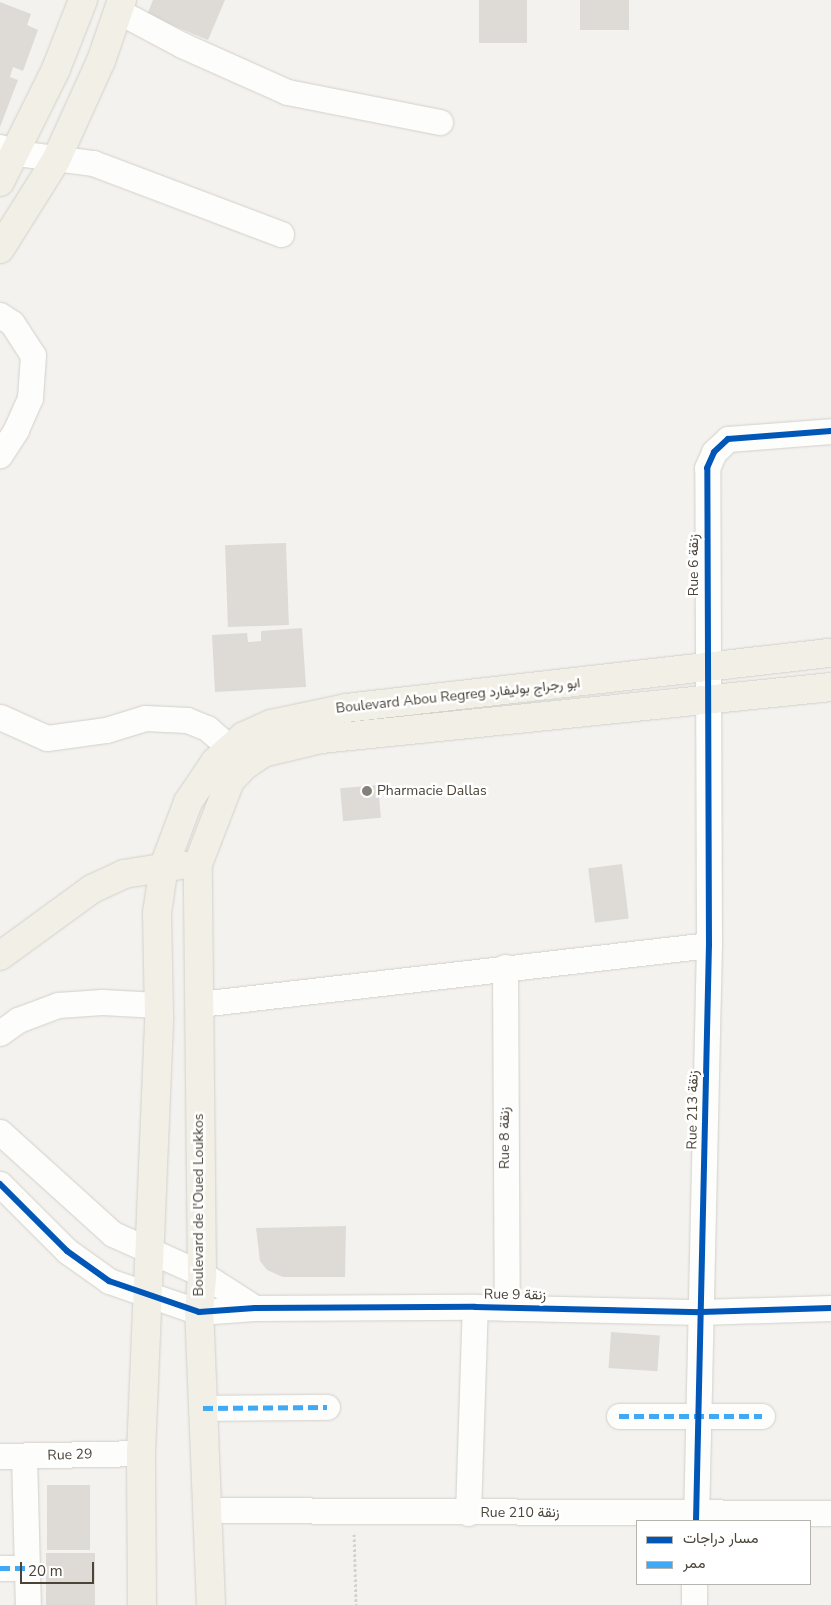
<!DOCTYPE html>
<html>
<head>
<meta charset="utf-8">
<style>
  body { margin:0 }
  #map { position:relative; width:831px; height:1605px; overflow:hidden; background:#f4f2ee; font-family:"Nunito Sans",Vazirmatn,sans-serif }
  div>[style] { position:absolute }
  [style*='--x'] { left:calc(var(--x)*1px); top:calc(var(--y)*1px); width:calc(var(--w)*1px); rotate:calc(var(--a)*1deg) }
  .building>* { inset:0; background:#dedbd6; transform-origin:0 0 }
  .path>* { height:3px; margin-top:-1.5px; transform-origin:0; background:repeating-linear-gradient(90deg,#d3d2cc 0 2.5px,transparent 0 5px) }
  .roads { filter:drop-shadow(0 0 1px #d2d0cb) drop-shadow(0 0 1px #d2d0cb) }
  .minor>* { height:25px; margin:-12.5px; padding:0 12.5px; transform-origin:12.5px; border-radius:12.5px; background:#fdfdfc }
  .major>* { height:28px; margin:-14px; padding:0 14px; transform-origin:14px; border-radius:14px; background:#f2efe6 }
  .quiet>* { height:5px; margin-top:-2.5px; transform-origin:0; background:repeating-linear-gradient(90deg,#3fa9f5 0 10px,transparent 0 15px) }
  .cycleway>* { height:6px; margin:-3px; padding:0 3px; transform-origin:3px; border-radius:3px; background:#0057b8 }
  .dots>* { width:14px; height:14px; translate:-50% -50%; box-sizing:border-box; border:2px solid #fff; border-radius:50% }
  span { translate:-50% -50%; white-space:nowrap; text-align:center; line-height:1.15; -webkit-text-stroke:5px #fff; paint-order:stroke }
  .street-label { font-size:14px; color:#4b4439 }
  .poi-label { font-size:14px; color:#4b4439 }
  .left { translate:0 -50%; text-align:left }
  .legend { position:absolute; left:636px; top:1520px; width:175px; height:65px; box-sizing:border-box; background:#fff; border:1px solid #b7b4b0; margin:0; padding:6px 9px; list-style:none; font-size:15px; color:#4b4439 }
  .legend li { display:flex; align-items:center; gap:10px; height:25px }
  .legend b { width:25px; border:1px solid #b7b4b0 }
  .scale { position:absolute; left:20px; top:1562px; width:74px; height:22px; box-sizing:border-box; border:2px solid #4b4439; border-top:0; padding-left:6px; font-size:15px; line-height:18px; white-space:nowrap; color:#4b4439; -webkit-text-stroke:4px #fff; paint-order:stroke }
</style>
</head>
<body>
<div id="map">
  <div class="building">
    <div style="clip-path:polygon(153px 0,225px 0,208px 40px,147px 15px)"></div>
    <div style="left:479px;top:0;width:48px;height:43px"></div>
    <div style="left:580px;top:0;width:49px;height:30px"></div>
    <div style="clip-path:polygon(0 2px,31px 14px,27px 25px,38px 30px,23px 71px,13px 67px,10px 77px,18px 80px,0 127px)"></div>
    <div style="left:286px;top:543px;width:82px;height:61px;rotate:88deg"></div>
    <div style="clip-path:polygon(302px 628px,306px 687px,215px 692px,212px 635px,247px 633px,248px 642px,261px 641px,261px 631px)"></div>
    <div style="left:378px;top:785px;width:33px;height:38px;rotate:85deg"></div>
    <div style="left:622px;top:864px;width:55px;height:34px;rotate:83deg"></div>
    <div style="clip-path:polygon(346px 1226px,345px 1277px,283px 1277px,267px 1270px,260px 1261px,256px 1228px)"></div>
    <div style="left:611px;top:1332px;width:49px;height:36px;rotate:4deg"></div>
    <div style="left:47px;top:1485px;width:43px;height:65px"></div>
    <div style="left:46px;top:1553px;width:49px;height:52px"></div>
  </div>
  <div class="path">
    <div style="--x:354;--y:1534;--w:71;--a:88.4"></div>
  </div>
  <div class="roads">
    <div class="minor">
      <div style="--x:118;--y:11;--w:72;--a:28"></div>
      <div style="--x:182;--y:45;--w:115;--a:24.1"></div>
      <div style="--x:287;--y:92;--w:156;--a:11.1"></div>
      <div style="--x:0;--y:147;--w:18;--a:19"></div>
      <div style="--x:17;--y:153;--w:77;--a:7.5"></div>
      <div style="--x:93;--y:163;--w:201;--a:20.7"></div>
      <div style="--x:0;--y:315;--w:14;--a:34"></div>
      <div style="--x:12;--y:323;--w:38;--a:57"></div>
      <div style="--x:33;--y:355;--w:43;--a:94"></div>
      <div style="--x:30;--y:398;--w:35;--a:114"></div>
      <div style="--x:16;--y:430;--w:30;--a:123"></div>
      <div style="--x:0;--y:717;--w:51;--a:24.1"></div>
      <div style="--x:47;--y:738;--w:60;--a:-7.7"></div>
      <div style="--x:106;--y:730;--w:41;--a:-17.1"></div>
      <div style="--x:145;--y:718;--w:42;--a:2.7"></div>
      <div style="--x:187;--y:720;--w:22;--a:22"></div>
      <div style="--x:207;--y:728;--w:30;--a:41"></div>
      <div style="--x:505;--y:967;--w:341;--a:89.7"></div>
      <div style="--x:200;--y:1004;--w:512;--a:-6.61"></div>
      <div style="--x:0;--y:1033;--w:22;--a:-36"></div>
      <div style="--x:18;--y:1020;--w:43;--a:-20.6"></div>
      <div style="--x:58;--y:1005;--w:44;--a:-3.9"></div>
      <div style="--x:102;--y:1002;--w:56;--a:3.1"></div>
      <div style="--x:0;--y:1132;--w:152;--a:42.1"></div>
      <div style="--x:113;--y:1234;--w:98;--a:24.2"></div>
      <div style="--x:202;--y:1274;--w:63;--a:32.7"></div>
      <div style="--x:0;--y:1184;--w:95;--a:45"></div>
      <div style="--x:67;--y:1251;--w:52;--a:35.5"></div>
      <div style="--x:109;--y:1281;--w:95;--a:19"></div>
      <div style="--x:199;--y:1312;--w:56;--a:-4.1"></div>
      <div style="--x:255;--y:1308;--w:220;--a:-0.3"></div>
      <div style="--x:475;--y:1307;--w:226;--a:1.3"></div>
      <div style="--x:701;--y:1312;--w:130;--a:-1.8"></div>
      <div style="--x:203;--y:1408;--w:124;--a:-0.5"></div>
      <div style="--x:619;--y:1416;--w:143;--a:0"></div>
      <div style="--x:0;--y:1456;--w:141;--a:-1.2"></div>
      <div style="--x:24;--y:1456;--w:149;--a:88.5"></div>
      <div style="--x:208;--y:1510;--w:623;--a:0.28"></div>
      <div style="--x:468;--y:1513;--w:206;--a:-88.1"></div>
      <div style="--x:696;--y:1521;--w:576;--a:-88.71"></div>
      <div style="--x:709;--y:945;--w:477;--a:-90.2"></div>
      <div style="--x:707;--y:468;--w:17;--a:-66"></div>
      <div style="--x:714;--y:452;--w:19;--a:-43"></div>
      <div style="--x:728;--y:439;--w:103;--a:-4.4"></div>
      <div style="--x:0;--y:1568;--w:27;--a:0"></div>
      <div style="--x:694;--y:1605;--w:21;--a:-90"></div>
    </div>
    <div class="major">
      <div style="--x:0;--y:182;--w:126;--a:-63.6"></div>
      <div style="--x:56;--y:69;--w:74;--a:-68.6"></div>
      <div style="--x:0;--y:249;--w:105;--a:-57.8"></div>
      <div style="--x:56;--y:160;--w:109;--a:-65.6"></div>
      <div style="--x:101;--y:61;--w:65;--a:-71"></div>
      <div style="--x:0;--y:956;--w:114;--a:-36.1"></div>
      <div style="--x:92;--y:889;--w:35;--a:-25"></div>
      <div style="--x:124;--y:874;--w:58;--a:-9"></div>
      <div style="--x:142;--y:1605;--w:152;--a:-90.4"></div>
      <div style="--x:141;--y:1453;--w:437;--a:-87.6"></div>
      <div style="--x:159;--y:1016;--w:103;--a:-91.1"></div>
      <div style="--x:157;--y:913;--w:48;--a:-81.5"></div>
      <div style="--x:164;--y:866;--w:68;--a:-69.4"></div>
      <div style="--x:188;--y:802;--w:48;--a:-56"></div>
      <div style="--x:215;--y:762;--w:39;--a:-42"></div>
      <div style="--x:244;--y:736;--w:30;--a:-24"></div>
      <div style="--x:271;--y:724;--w:77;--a:-12"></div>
      <div style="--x:346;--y:708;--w:488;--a:-6.5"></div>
      <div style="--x:211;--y:1605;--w:293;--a:-92.3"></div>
      <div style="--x:199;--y:1312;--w:38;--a:-85"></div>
      <div style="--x:202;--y:1274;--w:410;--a:-90.6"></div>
      <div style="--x:198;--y:864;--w:89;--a:-68.9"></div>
      <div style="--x:230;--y:781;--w:21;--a:-47"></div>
      <div style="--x:244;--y:766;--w:23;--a:-34"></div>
      <div style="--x:263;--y:753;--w:60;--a:-13.6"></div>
      <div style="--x:321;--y:739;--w:513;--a:-5.82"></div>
    </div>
  </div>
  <div class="quiet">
    <div style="--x:203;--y:1408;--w:124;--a:-0.5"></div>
    <div style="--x:619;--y:1416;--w:143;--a:0"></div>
    <div style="--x:0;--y:1568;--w:27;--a:0"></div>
  </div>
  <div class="cycleway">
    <div style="--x:0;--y:1184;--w:95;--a:45"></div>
    <div style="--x:67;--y:1251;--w:52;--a:35.5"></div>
    <div style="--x:109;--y:1281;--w:95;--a:19"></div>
    <div style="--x:199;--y:1312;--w:56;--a:-4.1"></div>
    <div style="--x:255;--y:1308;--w:220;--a:-0.3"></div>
    <div style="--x:475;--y:1307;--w:226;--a:1.3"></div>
    <div style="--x:701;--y:1312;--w:130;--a:-1.8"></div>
    <div style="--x:696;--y:1521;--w:576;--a:-88.71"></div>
    <div style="--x:709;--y:945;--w:477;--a:-90.2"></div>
    <div style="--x:707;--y:468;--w:17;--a:-66"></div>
    <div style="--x:714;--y:452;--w:19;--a:-43"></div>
    <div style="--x:728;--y:439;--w:103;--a:-4.4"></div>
  </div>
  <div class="dots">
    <div style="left:367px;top:791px;background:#868178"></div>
  </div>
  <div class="street-label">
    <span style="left:694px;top:565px;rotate:-90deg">Rue 6 زنقة</span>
    <span style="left:458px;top:696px;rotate:-6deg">Boulevard Abou Regreg ابو رجراج بوليفارد</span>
    <span style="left:693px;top:1110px;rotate:-89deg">Rue 213 زنقة</span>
    <span style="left:505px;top:1138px;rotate:-90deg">Rue 8 زنقة</span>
    <span style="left:199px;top:1205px;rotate:-90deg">Boulevard de l'Oued Loukkos</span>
    <span style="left:515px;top:1295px;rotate:1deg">Rue 9 زنقة</span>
    <span style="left:70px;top:1455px;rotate:-2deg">Rue 29</span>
    <span style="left:520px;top:1513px">Rue 210 زنقة</span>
  </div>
  <div class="poi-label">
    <span class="left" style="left:377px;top:791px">Pharmacie Dallas</span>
  </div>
  <ul class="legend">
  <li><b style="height:6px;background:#0057b8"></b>مسار دراجات</li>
  <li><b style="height:6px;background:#3fa9f5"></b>ممر</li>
  </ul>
  <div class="scale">20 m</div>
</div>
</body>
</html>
